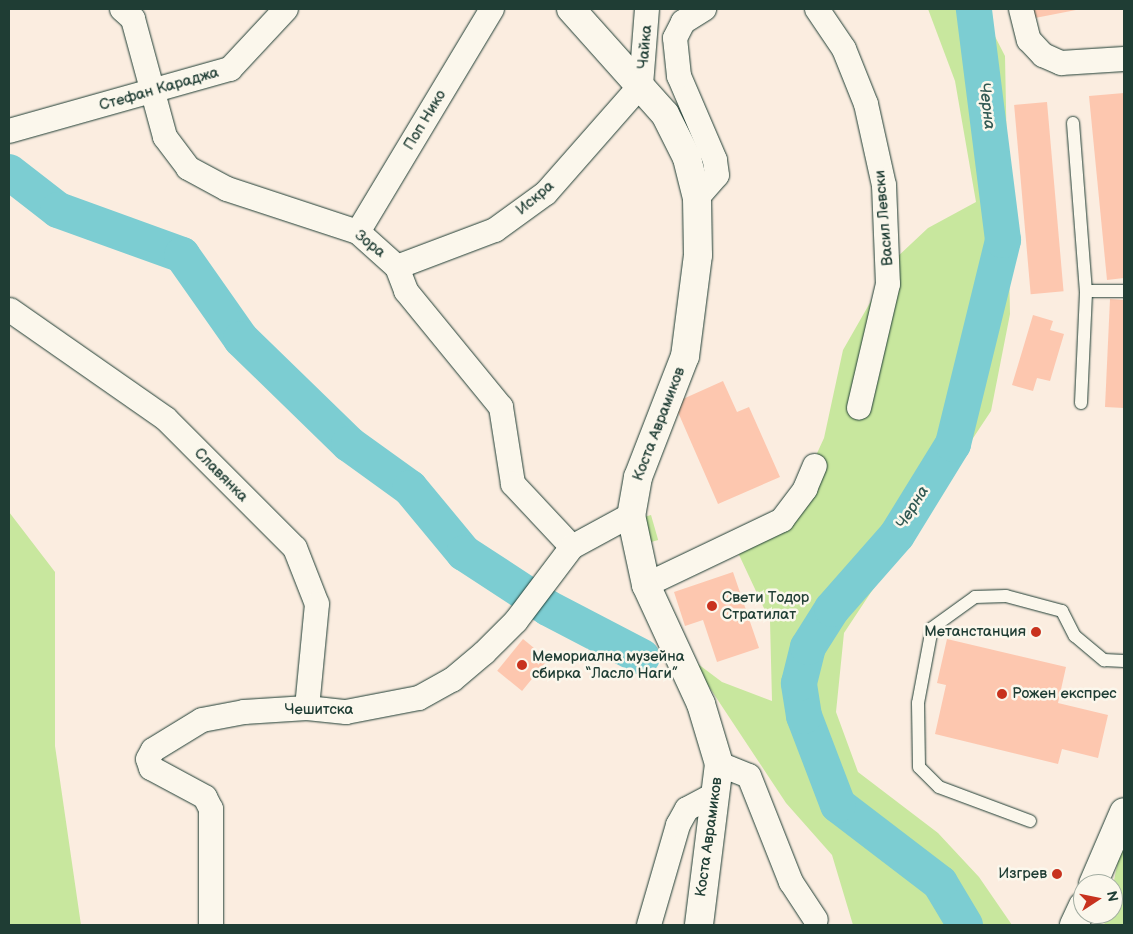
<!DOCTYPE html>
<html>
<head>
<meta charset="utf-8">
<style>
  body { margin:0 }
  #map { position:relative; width:1133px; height:934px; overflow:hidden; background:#fbede0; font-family:"Balsamiq Sans",sans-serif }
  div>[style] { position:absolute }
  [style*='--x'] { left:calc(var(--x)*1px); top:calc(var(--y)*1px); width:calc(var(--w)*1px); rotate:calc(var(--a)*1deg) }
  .green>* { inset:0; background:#c8e79e; transform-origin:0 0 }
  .river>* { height:36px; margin:-18px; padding:0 18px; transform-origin:18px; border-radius:18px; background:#7ccdd2 }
  .building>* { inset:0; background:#fdc7af; transform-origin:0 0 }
  .roads { filter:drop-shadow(0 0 1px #1f3d34) drop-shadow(0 0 1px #1f3d34) }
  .service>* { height:12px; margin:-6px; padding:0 6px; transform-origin:6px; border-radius:6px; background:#fbf7ec }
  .minor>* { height:24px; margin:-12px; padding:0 12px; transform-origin:12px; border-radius:12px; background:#fbf7ec }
  .tertiary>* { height:28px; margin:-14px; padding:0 14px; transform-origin:14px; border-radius:14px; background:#fbf7ec }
  .secondary>* { height:28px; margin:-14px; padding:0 14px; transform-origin:14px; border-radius:14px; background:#fbf7ec }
  .dots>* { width:14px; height:14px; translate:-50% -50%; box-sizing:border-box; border:2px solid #fbf7ec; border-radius:50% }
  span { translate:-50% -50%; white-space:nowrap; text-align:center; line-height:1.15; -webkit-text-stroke:5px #fbf7ec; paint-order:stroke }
  .street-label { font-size:15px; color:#1f3d34 }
  .poi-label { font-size:15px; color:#1f3d34 }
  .left { translate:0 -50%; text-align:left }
  .right { translate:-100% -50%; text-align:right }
  .water-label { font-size:16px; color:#325a54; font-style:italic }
  .frame { position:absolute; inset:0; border:10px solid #1f3d34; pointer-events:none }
  .north { position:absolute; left:1073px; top:874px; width:50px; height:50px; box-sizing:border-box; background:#fbf7ec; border:1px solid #a3ada2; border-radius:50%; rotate:79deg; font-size:14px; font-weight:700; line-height:20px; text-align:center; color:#1f3d34 }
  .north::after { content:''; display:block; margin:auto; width:18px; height:22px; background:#c8321e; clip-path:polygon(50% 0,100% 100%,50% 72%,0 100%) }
</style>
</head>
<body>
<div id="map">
  <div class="green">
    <div style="clip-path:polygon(928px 9px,981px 9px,1005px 56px,1010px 314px,991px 411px,844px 633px,836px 712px,858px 772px,938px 833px,979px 877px,1012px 925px,853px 925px,832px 855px,786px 803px,690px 658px,722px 682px,772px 701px,770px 621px,733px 542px,797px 497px,824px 438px,843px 350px,895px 259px,928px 228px,976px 202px,955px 81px)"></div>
    <div style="clip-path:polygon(9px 512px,55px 572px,55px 746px,81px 925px,9px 925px)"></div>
    <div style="left:651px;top:515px;width:26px;height:20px;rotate:74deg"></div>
    <div style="clip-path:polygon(1124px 833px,1124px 925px,1104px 925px,1107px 914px,1113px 914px,1113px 885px)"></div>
  </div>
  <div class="river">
    <div style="--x:9;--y:172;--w:62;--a:37.8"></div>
    <div style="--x:58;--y:210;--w:132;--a:19.9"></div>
    <div style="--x:182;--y:255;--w:103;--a:54.9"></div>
    <div style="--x:241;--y:339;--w:151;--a:44.2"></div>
    <div style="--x:349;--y:444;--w:75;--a:35.8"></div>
    <div style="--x:410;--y:488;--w:85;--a:50.3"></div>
    <div style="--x:464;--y:553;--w:100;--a:33.2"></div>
    <div style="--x:548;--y:608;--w:106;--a:27.5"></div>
    <div style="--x:965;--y:925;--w:49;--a:-120.8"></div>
    <div style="--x:940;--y:883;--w:128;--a:-142.6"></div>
    <div style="--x:838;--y:805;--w:95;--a:-110.9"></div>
    <div style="--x:804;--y:716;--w:33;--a:-99"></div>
    <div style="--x:799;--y:683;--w:37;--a:-76"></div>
    <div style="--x:808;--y:647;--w:45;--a:-57.7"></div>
    <div style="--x:832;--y:609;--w:98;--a:-48.7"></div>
    <div style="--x:897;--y:535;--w:107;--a:-58.4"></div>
    <div style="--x:953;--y:444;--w:210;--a:-76.2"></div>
    <div style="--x:1003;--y:240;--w:233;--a:-97.2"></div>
  </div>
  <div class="building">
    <div style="clip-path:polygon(1033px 9px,1076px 9px,1076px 10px,1035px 18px)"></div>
    <div style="clip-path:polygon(1124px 93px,1124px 278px,1107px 280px,1089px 96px)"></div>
    <div style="left:1047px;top:102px;width:190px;height:33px;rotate:85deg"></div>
    <div style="clip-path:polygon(1110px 299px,1124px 300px,1124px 408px,1105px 407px)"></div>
    <div style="clip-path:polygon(1033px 315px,1053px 321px,1050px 330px,1064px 334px,1050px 381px,1037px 378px,1033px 391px,1012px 385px)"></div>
    <div style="clip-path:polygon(723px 381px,737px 412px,749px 407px,780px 477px,718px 504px,674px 403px)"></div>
    <div style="clip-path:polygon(733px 572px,759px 648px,717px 662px,703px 620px,685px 626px,674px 592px)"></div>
    <div style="left:523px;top:639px;width:32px;height:41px;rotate:39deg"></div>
    <div style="clip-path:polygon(947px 639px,1066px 667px,1058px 703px,1108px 715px,1098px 758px,1062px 749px,1058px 764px,935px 734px,946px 685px,937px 683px)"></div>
  </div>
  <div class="roads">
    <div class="service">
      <div style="--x:1073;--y:123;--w:169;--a:85.6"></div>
      <div style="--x:1081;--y:403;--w:112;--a:-87.4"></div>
      <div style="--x:1086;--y:291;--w:38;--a:0"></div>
      <div style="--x:1030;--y:821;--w:97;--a:-159.5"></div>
      <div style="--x:939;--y:787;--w:28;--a:-135"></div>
      <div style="--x:919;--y:767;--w:64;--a:-90.9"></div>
      <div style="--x:918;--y:703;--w:76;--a:-79.4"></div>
      <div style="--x:932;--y:628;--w:53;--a:-35.8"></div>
      <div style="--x:975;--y:597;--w:31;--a:-2"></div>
      <div style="--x:1006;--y:596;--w:58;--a:15"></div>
      <div style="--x:1062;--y:611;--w:28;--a:63"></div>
      <div style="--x:1075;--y:636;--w:38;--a:40"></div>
      <div style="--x:1104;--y:660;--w:20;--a:3"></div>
    </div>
    <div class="minor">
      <div style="--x:122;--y:9;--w:15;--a:42"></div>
      <div style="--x:133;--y:19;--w:122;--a:74.8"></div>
      <div style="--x:165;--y:137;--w:39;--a:53"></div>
      <div style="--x:188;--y:168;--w:44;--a:28.3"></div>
      <div style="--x:227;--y:189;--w:138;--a:18.2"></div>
      <div style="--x:358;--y:232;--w:52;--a:41.9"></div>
      <div style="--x:397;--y:267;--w:26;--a:69"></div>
      <div style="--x:406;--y:291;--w:150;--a:50.7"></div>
      <div style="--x:501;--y:407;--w:78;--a:81.1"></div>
      <div style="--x:513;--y:484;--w:86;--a:46.9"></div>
      <div style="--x:817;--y:9;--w:48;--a:56"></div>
      <div style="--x:844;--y:49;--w:59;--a:68.2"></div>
      <div style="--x:866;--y:104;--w:83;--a:77.5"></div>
      <div style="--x:884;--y:185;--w:99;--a:87.7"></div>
      <div style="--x:888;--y:284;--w:127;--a:103.2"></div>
      <div style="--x:1021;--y:9;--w:32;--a:76"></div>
      <div style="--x:1029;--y:40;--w:21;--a:47"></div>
      <div style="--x:1043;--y:55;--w:20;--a:24"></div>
      <div style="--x:1061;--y:63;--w:63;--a:-3.6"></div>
      <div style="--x:9;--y:131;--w:230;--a:-15.7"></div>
      <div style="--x:230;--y:69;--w:82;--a:-47"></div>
      <div style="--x:697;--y:198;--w:30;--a:-49"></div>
      <div style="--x:717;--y:175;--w:15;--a:-98"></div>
      <div style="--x:715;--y:160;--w:91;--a:-113.2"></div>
      <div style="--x:679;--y:76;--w:38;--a:-96"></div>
      <div style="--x:675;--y:38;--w:18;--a:-63"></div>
      <div style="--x:683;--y:22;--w:25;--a:-32"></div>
      <div style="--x:358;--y:232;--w:260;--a:-59"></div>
      <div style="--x:397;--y:267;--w:105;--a:-20.7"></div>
      <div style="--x:495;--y:230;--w:63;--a:-36"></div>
      <div style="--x:546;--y:193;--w:144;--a:-48.7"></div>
      <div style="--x:641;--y:85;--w:76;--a:-85.5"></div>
      <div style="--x:10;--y:310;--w:190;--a:34.9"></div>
      <div style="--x:166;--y:419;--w:182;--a:45"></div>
      <div style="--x:295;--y:548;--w:60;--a:68.6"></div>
      <div style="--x:317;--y:604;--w:104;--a:95.5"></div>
      <div style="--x:646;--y:585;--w:151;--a:-25.5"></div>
      <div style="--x:782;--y:520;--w:39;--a:-53"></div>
      <div style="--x:805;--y:489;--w:25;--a:-67"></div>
      <div style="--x:719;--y:764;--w:32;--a:22"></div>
      <div style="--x:749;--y:776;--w:114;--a:68.4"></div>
      <div style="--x:791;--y:882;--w:45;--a:56.7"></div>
      <div style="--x:211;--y:925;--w:116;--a:-90"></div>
      <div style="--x:211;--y:809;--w:13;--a:-117"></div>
      <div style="--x:205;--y:797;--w:61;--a:-151.8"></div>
      <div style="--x:151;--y:768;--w:9;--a:-108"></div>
      <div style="--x:148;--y:759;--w:10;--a:-61"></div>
      <div style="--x:153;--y:750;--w:57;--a:-31.5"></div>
      <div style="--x:202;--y:720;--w:43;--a:-10.8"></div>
      <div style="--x:244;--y:712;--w:63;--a:-3.6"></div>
      <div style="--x:307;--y:708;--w:39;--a:6"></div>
      <div style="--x:346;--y:712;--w:74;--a:-10.9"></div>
      <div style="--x:419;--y:698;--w:38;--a:-29"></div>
      <div style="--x:452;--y:680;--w:42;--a:-40.2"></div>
      <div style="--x:484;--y:653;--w:45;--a:-45"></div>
      <div style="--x:516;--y:621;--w:93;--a:-52.9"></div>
      <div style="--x:572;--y:547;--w:67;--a:-28.5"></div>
      <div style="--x:649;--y:925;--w:104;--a:-73.8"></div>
      <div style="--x:678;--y:825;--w:18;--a:-61"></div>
      <div style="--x:687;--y:809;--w:32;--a:-28"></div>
    </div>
    <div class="tertiary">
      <div style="--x:571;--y:9;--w:141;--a:48.2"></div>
      <div style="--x:665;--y:114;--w:49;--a:63.4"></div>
      <div style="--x:687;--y:158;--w:41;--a:76"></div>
      <div style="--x:697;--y:198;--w:57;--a:89"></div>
      <div style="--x:698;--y:255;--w:102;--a:97.3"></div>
      <div style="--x:685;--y:356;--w:130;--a:111.2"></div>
      <div style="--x:638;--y:477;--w:39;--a:100"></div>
      <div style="--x:631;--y:515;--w:72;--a:77.9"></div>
      <div style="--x:646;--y:585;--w:131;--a:65.2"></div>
      <div style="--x:701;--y:704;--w:63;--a:73.3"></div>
      <div style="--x:719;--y:764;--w:162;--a:97.1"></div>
    </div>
    <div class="secondary">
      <div style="--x:1093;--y:884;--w:78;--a:-66.7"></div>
      <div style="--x:1074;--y:925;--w:21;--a:-65"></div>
    </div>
  </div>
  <div class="dots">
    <div style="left:712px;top:606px;background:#c8321e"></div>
    <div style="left:1036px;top:632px;background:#c8321e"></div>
    <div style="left:522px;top:665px;background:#c8321e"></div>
    <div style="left:1002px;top:694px;background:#c8321e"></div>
    <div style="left:1057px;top:874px;background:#c8321e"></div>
  </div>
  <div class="street-label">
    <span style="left:645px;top:47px;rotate:-85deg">Чайка</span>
    <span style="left:159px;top:89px;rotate:-16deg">Стефан Караджа</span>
    <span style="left:425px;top:120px;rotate:-59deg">Поп Нико</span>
    <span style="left:535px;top:198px;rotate:-40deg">Искра</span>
    <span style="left:884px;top:218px;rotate:-95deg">Васил Левски</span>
    <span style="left:370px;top:244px;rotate:38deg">Зора</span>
    <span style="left:659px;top:424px;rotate:-69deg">Коста Аврамиков</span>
    <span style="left:221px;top:475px;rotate:45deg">Славянка</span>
    <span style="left:319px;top:710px">Чешитска</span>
    <span style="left:709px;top:837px;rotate:-82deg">Коста Аврамиков</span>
  </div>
  <div class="poi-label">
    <span class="left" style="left:722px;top:606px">Свети Тодор<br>Стратилат</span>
    <span class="right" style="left:1026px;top:632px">Метанстанция</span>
    <span class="left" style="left:532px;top:665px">Мемориална музейна<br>сбирка “Ласло Наги”</span>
    <span class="left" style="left:1012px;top:694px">Рожен експрес</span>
    <span class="right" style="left:1047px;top:874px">Изгрев</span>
  </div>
  <div class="water-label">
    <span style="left:986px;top:106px;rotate:83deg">Черна</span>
    <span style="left:913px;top:508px;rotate:-58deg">Черна</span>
  </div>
  <div class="frame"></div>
  <div class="north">N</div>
</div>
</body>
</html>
